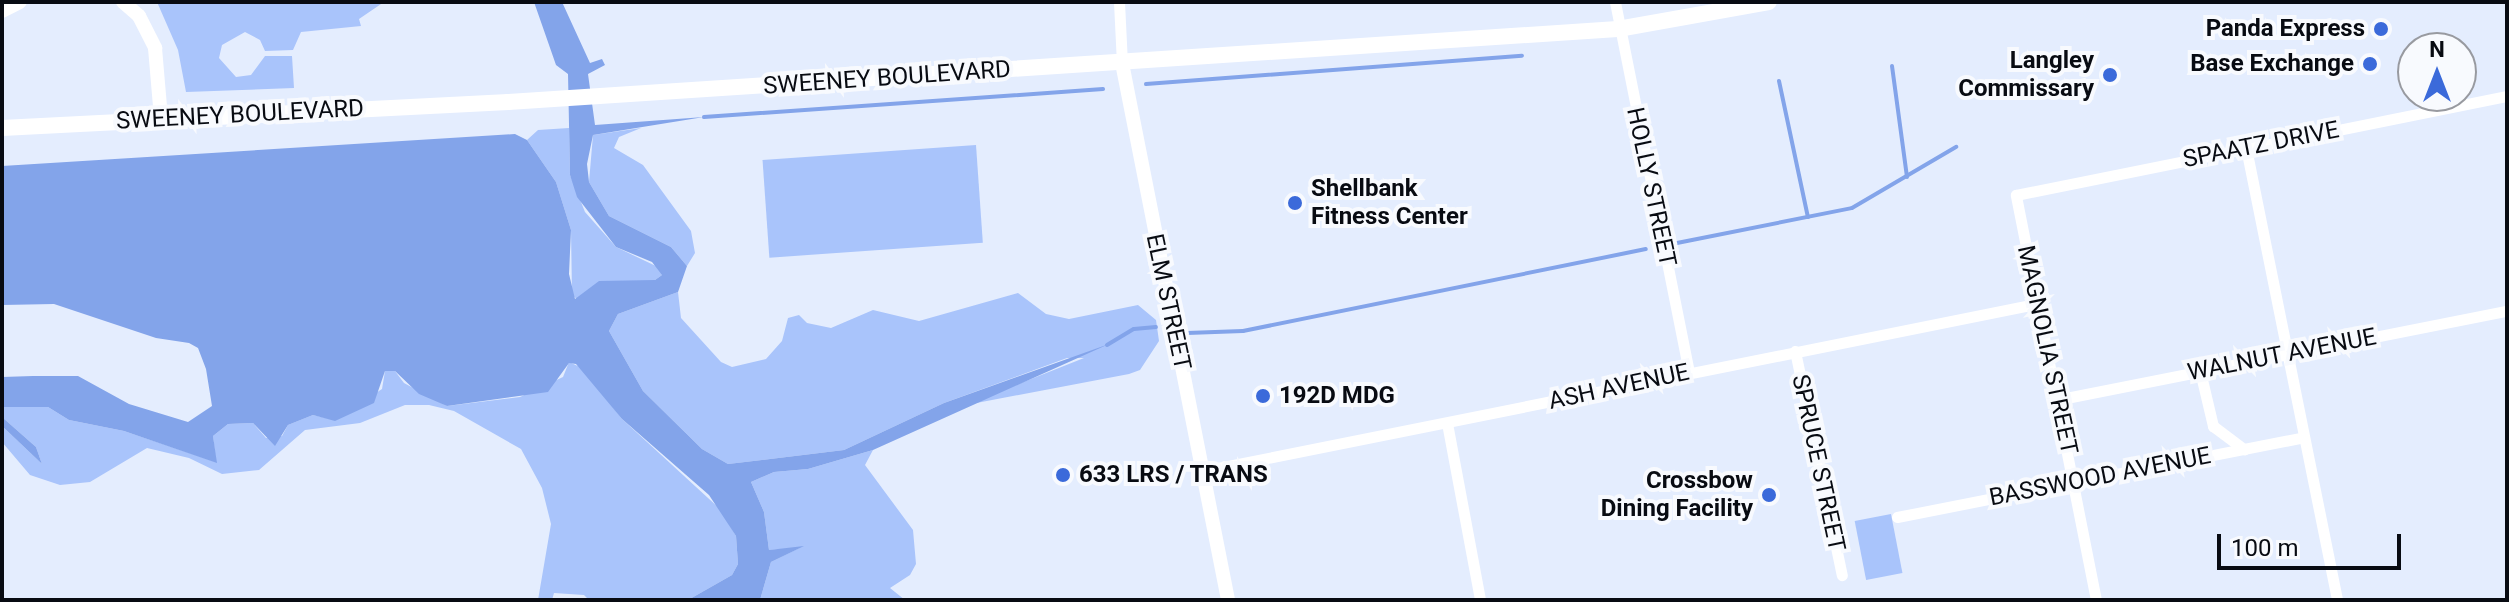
<!DOCTYPE html>
<html>
<head>
<meta charset="utf-8">
<style>
  body { margin:0 }
  #map { position:relative; width:2509px; height:602px; overflow:hidden; background:#e4edfe; font-family:Roboto,sans-serif }
  div>[style] { position:absolute }
  [style*='--x'] { left:calc(var(--x)*1px); top:calc(var(--y)*1px); width:calc(var(--w)*1px); rotate:calc(var(--a)*1deg) }
  .green>* { inset:0; background:#a9c4fb; transform-origin:0 0 }
  .water>* { inset:0; background:#83a4ea }
  .stream>* { height:4px; margin:-2px; padding:0 2px; transform-origin:2px; border-radius:2px; background:#83a4ea }
  .minor>* { height:11px; margin:-5.5px; padding:0 5.5px; transform-origin:5.5px; border-radius:5.5px; background:#fff }
  .tertiary>* { height:14px; margin:-7px; padding:0 7px; transform-origin:7px; border-radius:7px; background:#fff }
  .secondary>* { height:16px; margin:-8px; padding:0 8px; transform-origin:8px; border-radius:8px; background:#fff }
  .dots>* { width:22px; height:22px; translate:-50% -50%; box-sizing:border-box; border:4px solid #f8fafe; border-radius:50% }
  span { translate:-50% -50%; white-space:nowrap; text-align:center; line-height:1.15; -webkit-text-stroke:8px #f8fafe; paint-order:stroke }
  .poi-label { font-size:24px; color:#080b12; font-weight:700 }
  .right { translate:-100% -50%; text-align:right }
  .left { translate:0 -50%; text-align:left }
  .street-label { font-size:24px; color:#080b12 }
  .frame { position:absolute; inset:0; border:4px solid #080b12; pointer-events:none }
  .north { position:absolute; left:2397px; top:32px; width:80px; height:80px; box-sizing:border-box; background:#f8fafe; border:2px solid #989aa0; border-radius:50%; rotate:0deg; font-size:22px; font-weight:700; line-height:32px; text-align:center; color:#080b12 }
  .north::after { content:''; display:block; margin:auto; width:28px; height:36px; background:#3b6ada; clip-path:polygon(50% 0,100% 100%,50% 72%,0 100%) }
  .scale { position:absolute; left:2217px; top:534px; width:184px; height:36px; box-sizing:border-box; border:4px solid #080b12; border-top:0; padding-left:10px; font-size:24px; line-height:28px; white-space:nowrap; color:#080b12; -webkit-text-stroke:6px #f8fafe; paint-order:stroke }
</style>
</head>
<body>
<div id="map">
  <div class="green">
    <div style="clip-path:polygon(157px 2px,384px 2px,359px 19px,361px 26px,301px 32px,293px 50px,265px 51px,260px 40px,245px 32px,222px 45px,219px 58px,236px 77px,251px 75px,265px 56px,292px 56px,294px 88px,186px 92px,178px 50px)"></div>
    <div style="clip-path:polygon(569px 128px,570px 175px,585px 212px,616px 247px,660px 268px,662px 275px,655px 280px,578px 300px,572px 295px,571px 230px,556px 182px,527px 140px,538px 130px)"></div>
    <div style="clip-path:polygon(641px 128px,619px 137px,614px 148px,643px 165px,691px 231px,695px 253px,687px 266px,671px 247px,609px 216px,589px 182px,593px 135px)"></div>
    <div style="left:976px;top:145px;width:98px;height:214px;rotate:86deg"></div>
    <div style="clip-path:polygon(678px 292px,681px 318px,721px 362px,732px 367px,766px 359px,782px 341px,788px 318px,799px 315px,807px 323px,831px 328px,873px 310px,919px 321px,1018px 293px,1046px 314px,1069px 319px,1138px 305px,1156px 320px,1159px 341px,1140px 370px,1129px 374px,966px 405px,1084px 358px,1067px 358px,944px 403px,844px 450px,728px 464px,702px 449px,643px 391px,609px 331px,618px 314px)"></div>
    <div style="clip-path:polygon(569px 362px,582px 368px,622px 419px,720px 509px,736px 536px,738px 564px,732px 575px,688px 600px,589px 600px,584px 595px,554px 593px,552px 600px,538px 600px,551px 524px,542px 488px,521px 449px,454px 411px,429px 405px,405px 405px,360px 423px,305px 430px,259px 470px,222px 474px,189px 458px,147px 448px,90px 482px,60px 485px,30px 475px,2px 442px,2px 426px,42px 464px,36px 447px,2px 417px,2px 407px,48px 407px,69px 420px,124px 431px,216px 462px,213px 436px,228px 424px,253px 423px,266px 438px,282px 436px,288px 425px,313px 415px,335px 420px,382px 389px,385px 371px,395px 371px,404px 383px,447px 406px,520px 397px,563px 377px)"></div>
    <div style="clip-path:polygon(873px 450px,865px 465px,913px 530px,916px 564px,910px 575px,890px 588px,905px 600px,760px 600px,771px 562px,799px 548px,769px 550px,764px 512px,751px 482px,774px 472px,808px 469px)"></div>
    <div style="left:1891px;top:514px;width:60px;height:37px;rotate:79deg"></div>
  </div>
  <div class="water">
    <div style="clip-path:polygon(534px 2px,562px 2px,590px 63px,602px 59px,605px 65px,588px 74px,595px 125px,704px 117px,593px 135px,587px 164px,589px 182px,609px 216px,671px 247px,687px 266px,678px 292px,618px 314px,609px 331px,643px 391px,702px 449px,728px 464px,844px 450px,944px 403px,1109px 344px,873px 450px,808px 469px,774px 472px,751px 482px,764px 512px,769px 550px,804px 546px,771px 562px,760px 600px,688px 600px,732px 575px,738px 564px,736px 536px,709px 495px,622px 419px,576px 364px,569px 363px,548px 392px,447px 406px,419px 394px,395px 371px,385px 371px,374px 403px,335px 421px,313px 415px,288px 425px,275px 446px,253px 423px,228px 424px,213px 436px,217px 463px,124px 431px,69px 420px,48px 407px,2px 407px,2px 377px,33px 376px,78px 376px,129px 404px,188px 422px,212px 406px,206px 369px,198px 348px,189px 343px,156px 338px,54px 304px,2px 305px,2px 166px,515px 134px,527px 140px,556px 182px,571px 230px,569px 274px,575px 299px,599px 281px,655px 280px,662px 275px,652px 262px,616px 247px,577px 197px,570px 175px,568px 74px,556px 65px)"></div>
    <div style="clip-path:polygon(2px 417px,36px 447px,42px 464px,2px 426px)"></div>
  </div>
  <div class="stream">
    <div style="--x:1892;--y:66;--w:112;--a:82.3"></div>
    <div style="--x:1779;--y:81;--w:139;--a:78"></div>
    <div style="--x:1146;--y:84;--w:377;--a:-4.3"></div>
    <div style="--x:704;--y:117;--w:400;--a:-4"></div>
    <div style="--x:1677;--y:243;--w:178;--a:-11.3"></div>
    <div style="--x:1852;--y:208;--w:121;--a:-30.4"></div>
    <div style="--x:1187;--y:333;--w:56;--a:-2"></div>
    <div style="--x:1243;--y:331;--w:411;--a:-11.5"></div>
    <div style="--x:1107;--y:345;--w:31;--a:-31"></div>
    <div style="--x:1134;--y:329;--w:22;--a:-5"></div>
  </div>
  <div class="minor">
    <div style="--x:1119;--y:2;--w:61;--a:87.2"></div>
    <div style="--x:1615;--y:2;--w:377;--a:78.7"></div>
    <div style="--x:2246;--y:148;--w:461;--a:78.6"></div>
    <div style="--x:1795;--y:351;--w:229;--a:78.2"></div>
    <div style="--x:2200;--y:371;--w:57;--a:76.7"></div>
    <div style="--x:2213;--y:426;--w:39;--a:37"></div>
    <div style="--x:2056;--y:400;--w:460;--a:-11.2"></div>
    <div style="--x:1447;--y:423;--w:180;--a:79.4"></div>
    <div style="--x:1203;--y:471;--w:850;--a:-11.34"></div>
    <div style="--x:1897;--y:517;--w:414;--a:-11.1"></div>
    <div style="--x:2096;--y:600;--w:413;--a:-101.2"></div>
    <div style="--x:2016;--y:195;--w:501;--a:-11.4"></div>
  </div>
  <div class="tertiary">
    <div style="--x:123;--y:2;--w:21;--a:41"></div>
    <div style="--x:139;--y:16;--w:36;--a:63"></div>
    <div style="--x:155;--y:48;--w:70;--a:85.1"></div>
    <div style="--x:2;--y:11;--w:20;--a:-27"></div>
    <div style="--x:1122;--y:63;--w:547;--a:78.83"></div>
  </div>
  <div class="secondary">
    <div style="--x:2;--y:128;--w:507;--a:-2.94"></div>
    <div style="--x:508;--y:102;--w:1112;--a:-3.76"></div>
    <div style="--x:1618;--y:29;--w:153;--a:-10.1"></div>
  </div>
  <div class="dots">
    <div style="left:2381px;top:29px;background:#3b6ada"></div>
    <div style="left:2370px;top:64px;background:#3b6ada"></div>
    <div style="left:2110px;top:75px;background:#3b6ada"></div>
    <div style="left:1295px;top:203px;background:#3b6ada"></div>
    <div style="left:1263px;top:396px;background:#3b6ada"></div>
    <div style="left:1063px;top:475px;background:#3b6ada"></div>
    <div style="left:1769px;top:495px;background:#3b6ada"></div>
  </div>
  <div class="poi-label">
    <span class="right" style="left:2365px;top:29px">Panda Express</span>
    <span class="right" style="left:2094px;top:75px">Langley<br>Commissary</span>
    <span class="right" style="left:2354px;top:64px">Base Exchange</span>
    <span class="left" style="left:1311px;top:203px">Shellbank<br>Fitness Center</span>
    <span class="left" style="left:1279px;top:396px">192D MDG</span>
    <span class="left" style="left:1079px;top:475px">633 LRS / TRANS</span>
    <span class="right" style="left:1753px;top:495px">Crossbow<br>Dining Facility</span>
  </div>
  <div class="street-label">
    <span style="left:887px;top:78px;rotate:-4deg">SWEENEY BOULEVARD</span>
    <span style="left:240px;top:115px;rotate:-3deg">SWEENEY BOULEVARD</span>
    <span style="left:2261px;top:145px;rotate:-11deg">SPAATZ DRIVE</span>
    <span style="left:1651px;top:187px;rotate:78deg">HOLLY STREET</span>
    <span style="left:1168px;top:302px;rotate:78deg">ELM STREET</span>
    <span style="left:2047px;top:350px;rotate:78deg">MAGNOLIA STREET</span>
    <span style="left:2282px;top:355px;rotate:-11deg">WALNUT AVENUE</span>
    <span style="left:1619px;top:387px;rotate:-12deg">ASH AVENUE</span>
    <span style="left:1818px;top:463px;rotate:78deg">SPRUCE STREET</span>
    <span style="left:2100px;top:477px;rotate:-11deg">BASSWOOD AVENUE</span>
  </div>
  <div class="frame"></div>
  <div class="north">N</div>
  <div class="scale">100 m</div>
</div>
</body>
</html>
